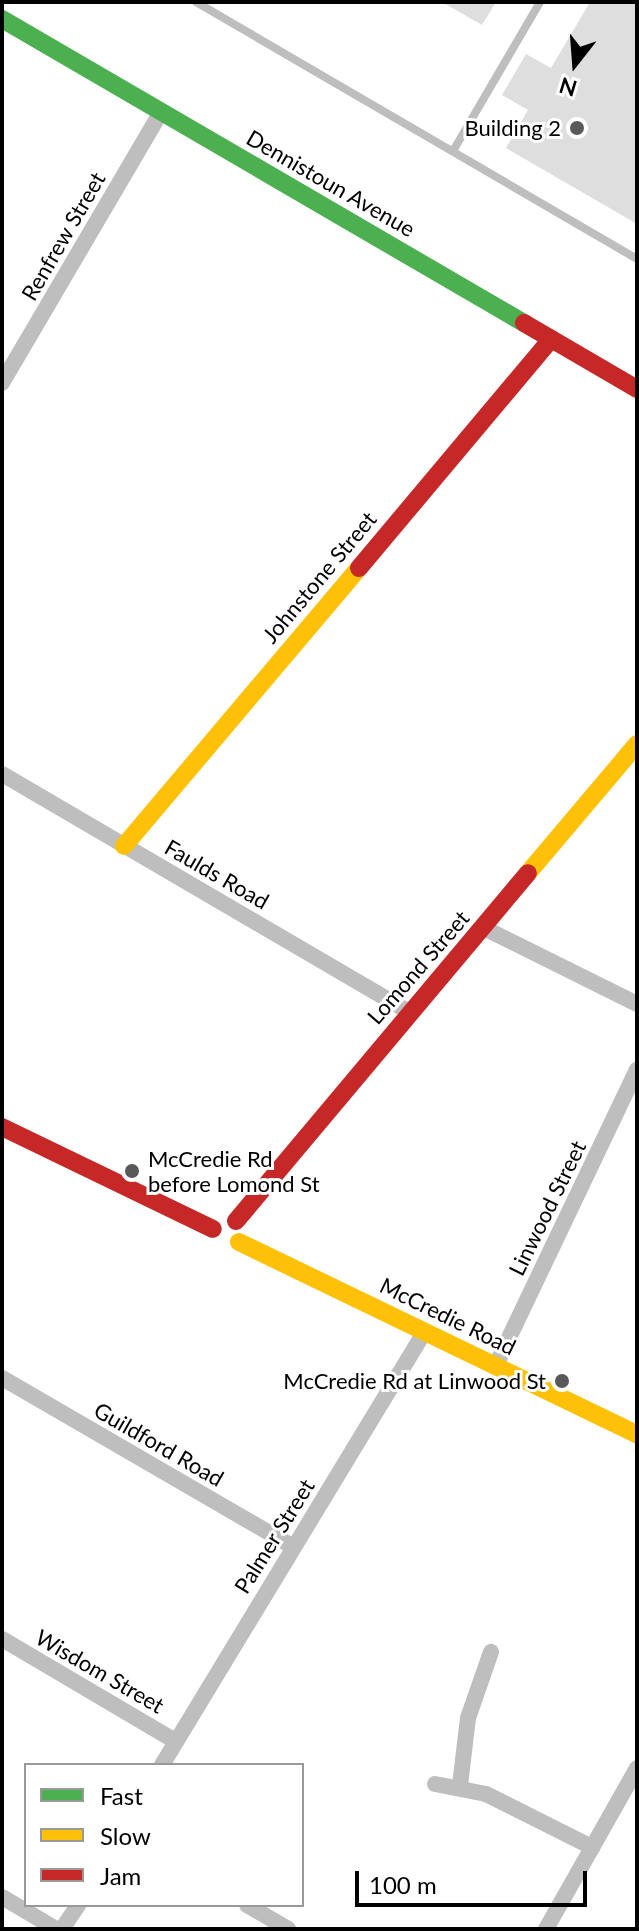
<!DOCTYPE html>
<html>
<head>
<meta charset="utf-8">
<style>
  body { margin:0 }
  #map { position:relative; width:639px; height:1931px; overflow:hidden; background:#fff; font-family:Lato,sans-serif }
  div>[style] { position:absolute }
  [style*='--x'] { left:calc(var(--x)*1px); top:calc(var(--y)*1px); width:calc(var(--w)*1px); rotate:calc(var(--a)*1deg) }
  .building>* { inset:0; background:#dedede }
  .lane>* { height:8px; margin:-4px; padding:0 4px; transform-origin:4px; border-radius:4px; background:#bebebe }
  .street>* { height:16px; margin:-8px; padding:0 8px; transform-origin:8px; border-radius:8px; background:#bebebe }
  .fast>* { height:18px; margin:-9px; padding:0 9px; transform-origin:9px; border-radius:9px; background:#4caf50 }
  .slow>* { height:18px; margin:-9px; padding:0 9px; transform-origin:9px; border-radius:9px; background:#ffc107 }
  .jam>* { height:18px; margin:-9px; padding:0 9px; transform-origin:9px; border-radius:9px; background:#c62828 }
  .dots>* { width:22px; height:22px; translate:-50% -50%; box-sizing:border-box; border:4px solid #fff; border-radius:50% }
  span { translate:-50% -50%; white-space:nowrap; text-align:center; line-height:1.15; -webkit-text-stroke:6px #fff; paint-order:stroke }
  .poi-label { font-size:22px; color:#000 }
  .right { translate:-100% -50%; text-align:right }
  .left { translate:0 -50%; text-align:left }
  .street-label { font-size:22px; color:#000 }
  .frame { position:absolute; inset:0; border:4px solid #000; pointer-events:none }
  .legend { position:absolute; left:24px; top:1763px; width:280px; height:144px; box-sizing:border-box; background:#fff; border:2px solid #999; margin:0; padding:10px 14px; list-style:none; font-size:24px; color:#000 }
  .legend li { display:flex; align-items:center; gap:16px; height:40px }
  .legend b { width:40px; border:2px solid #999 }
  .north { position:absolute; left:535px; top:24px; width:80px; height:80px; -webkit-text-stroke:6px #fff; paint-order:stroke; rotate:197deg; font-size:22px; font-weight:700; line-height:32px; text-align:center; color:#000 }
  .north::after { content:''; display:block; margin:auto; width:28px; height:36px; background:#000; clip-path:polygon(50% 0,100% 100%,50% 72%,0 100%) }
  .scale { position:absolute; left:355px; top:1871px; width:232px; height:36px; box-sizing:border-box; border:4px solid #000; border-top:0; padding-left:10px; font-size:24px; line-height:28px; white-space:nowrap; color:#000; -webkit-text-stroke:6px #fff; paint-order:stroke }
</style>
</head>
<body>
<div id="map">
  <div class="building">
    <div style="clip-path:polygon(442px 2px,496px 2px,482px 25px)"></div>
    <div style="clip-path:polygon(590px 2px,637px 2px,637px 224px,506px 148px,528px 110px,502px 95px,526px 54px,551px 68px)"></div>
  </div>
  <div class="lane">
    <div style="--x:196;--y:2;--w:510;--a:30.23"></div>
    <div style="--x:453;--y:151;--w:173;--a:-59.7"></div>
  </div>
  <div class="street">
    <div style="--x:2;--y:383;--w:314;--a:-59.6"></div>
    <div style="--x:2;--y:774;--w:472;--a:30.3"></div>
    <div style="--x:484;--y:928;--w:171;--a:26.4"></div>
    <div style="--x:496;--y:1365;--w:327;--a:-64.5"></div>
    <div style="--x:2;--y:1378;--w:337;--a:30.1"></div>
    <div style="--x:2;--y:1639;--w:201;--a:30.5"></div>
    <div style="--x:162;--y:1765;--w:507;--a:-58.78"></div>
    <div style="--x:435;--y:1784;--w:52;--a:11.1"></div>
    <div style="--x:486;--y:1794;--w:119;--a:26.6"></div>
    <div style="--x:460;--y:1785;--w:67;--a:-83.2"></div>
    <div style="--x:468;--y:1718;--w:70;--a:-70.8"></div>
    <div style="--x:2;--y:1897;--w:63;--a:30.7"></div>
    <div style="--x:247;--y:1905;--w:48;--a:30.3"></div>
    <div style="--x:62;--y:1929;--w:29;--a:-56"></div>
    <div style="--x:546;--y:1929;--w:185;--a:-60.5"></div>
  </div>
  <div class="fast">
    <div style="--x:2;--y:19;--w:604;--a:30.22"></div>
  </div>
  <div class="slow">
    <div style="--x:124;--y:846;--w:364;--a:-49.8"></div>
    <div style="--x:528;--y:873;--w:169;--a:-49.8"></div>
    <div style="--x:239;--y:1242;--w:442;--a:25.8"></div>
  </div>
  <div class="jam">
    <div style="--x:524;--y:323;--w:131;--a:30.3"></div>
    <div style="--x:359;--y:568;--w:299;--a:-50"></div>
    <div style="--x:2;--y:1127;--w:234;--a:25.8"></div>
    <div style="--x:236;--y:1221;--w:454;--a:-50"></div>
  </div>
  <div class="dots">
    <div style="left:577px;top:128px;background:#595959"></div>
    <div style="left:132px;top:1171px;background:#595959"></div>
    <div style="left:562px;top:1381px;background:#595959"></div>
  </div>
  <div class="poi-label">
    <span class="right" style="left:561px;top:128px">Building 2</span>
    <span class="left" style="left:148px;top:1171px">McCredie Rd<br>before Lomond St</span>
    <span class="right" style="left:546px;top:1381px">McCredie Rd at Linwood St</span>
  </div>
  <div class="street-label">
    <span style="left:331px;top:183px;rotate:30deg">Dennistoun Avenue</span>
    <span style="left:63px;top:236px;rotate:-60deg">Renfrew Street</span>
    <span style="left:319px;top:577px;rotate:-50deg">Johnstone Street</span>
    <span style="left:217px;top:874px;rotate:30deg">Faulds Road</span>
    <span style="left:418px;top:967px;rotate:-49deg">Lomond Street</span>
    <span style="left:547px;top:1208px;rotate:-64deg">Linwood Street</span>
    <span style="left:448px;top:1316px;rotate:26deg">McCredie Road</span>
    <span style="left:159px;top:1444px;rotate:30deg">Guildford Road</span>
    <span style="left:274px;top:1536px;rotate:-58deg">Palmer Street</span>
    <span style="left:100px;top:1671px;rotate:30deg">Wisdom Street</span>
  </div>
  <div class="frame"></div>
  <ul class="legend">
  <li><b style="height:10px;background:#4caf50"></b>Fast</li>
  <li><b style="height:10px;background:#ffc107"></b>Slow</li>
  <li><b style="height:10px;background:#c62828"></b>Jam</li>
  </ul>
  <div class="north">N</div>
  <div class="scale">100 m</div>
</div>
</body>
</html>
